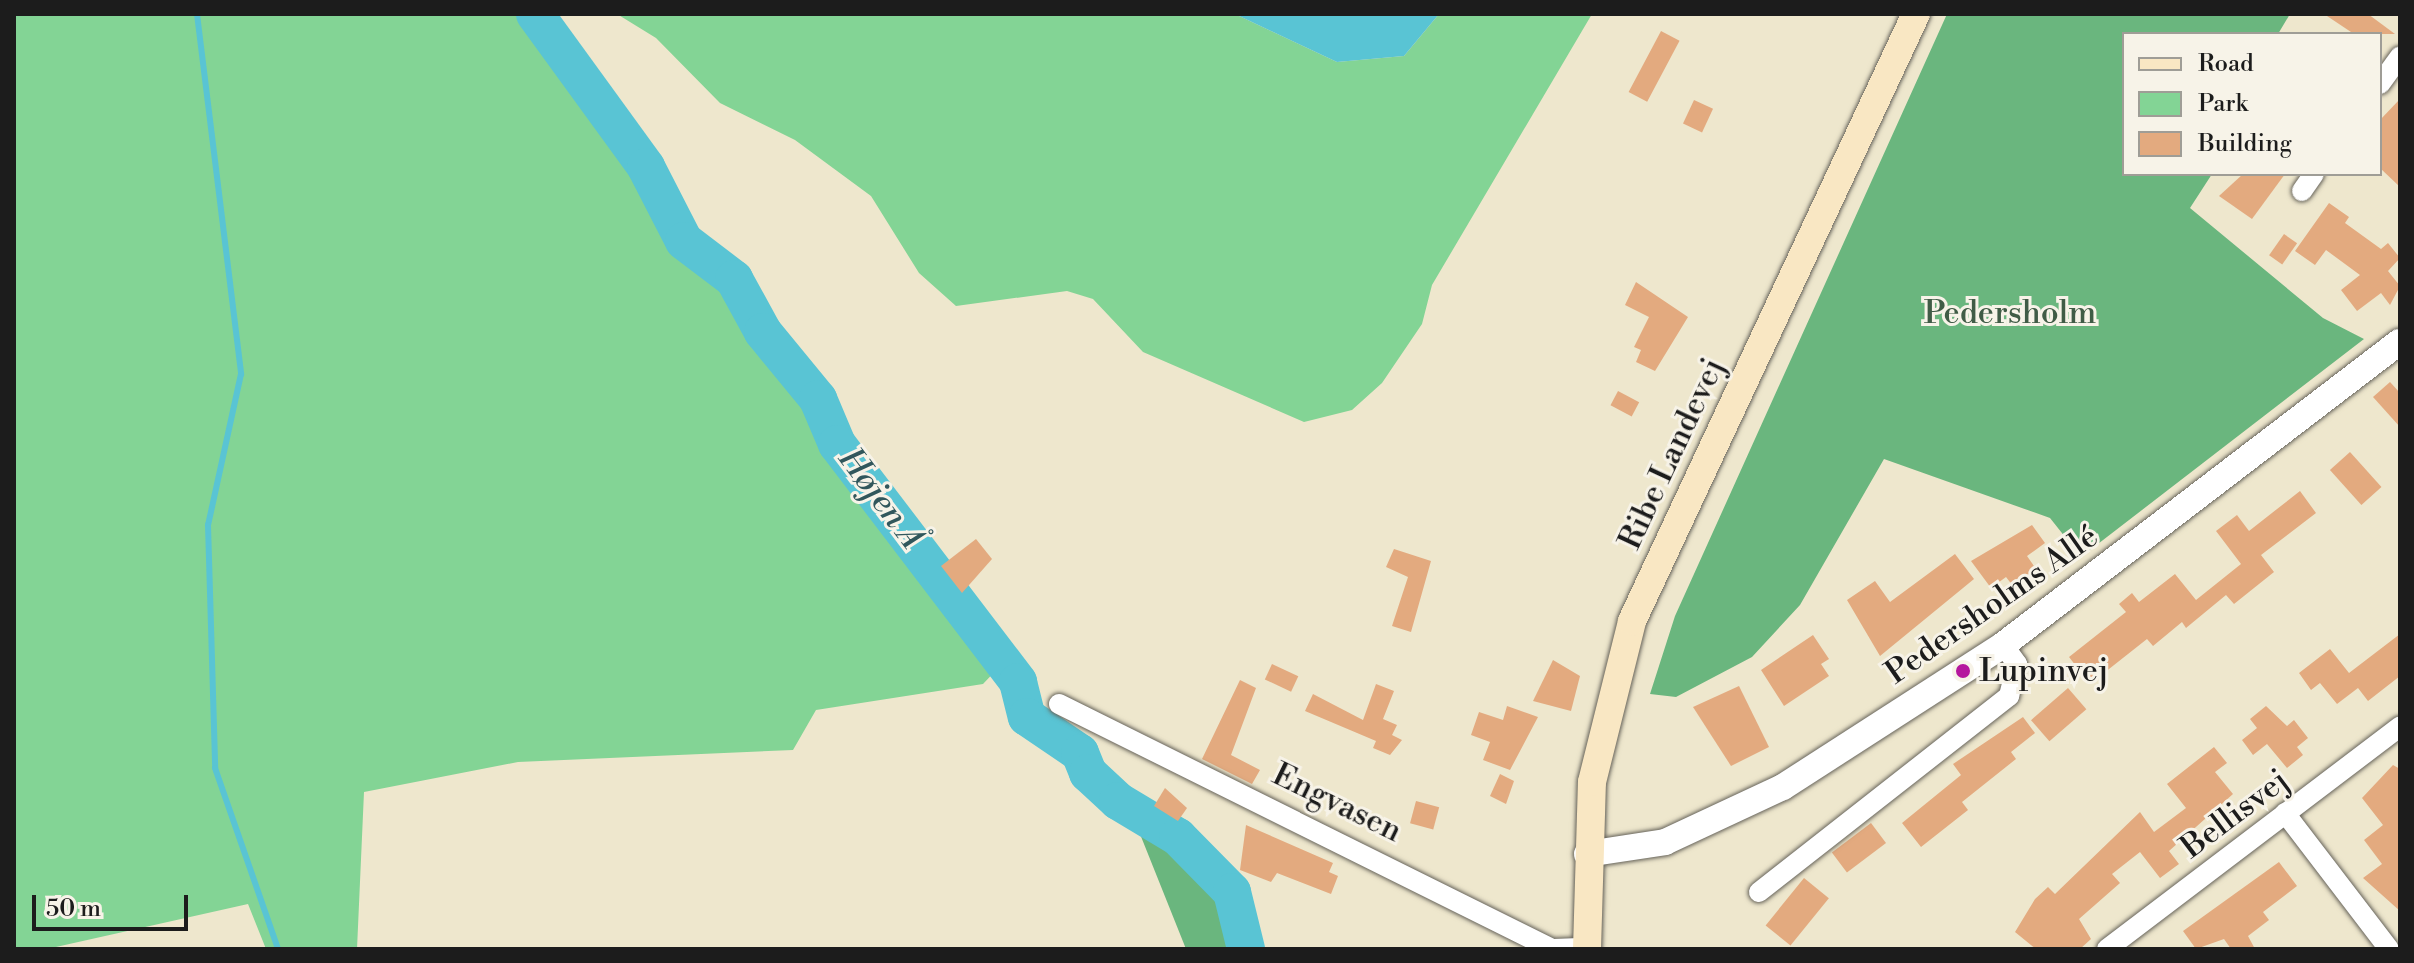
<!DOCTYPE html>
<html>
<head>
<meta charset="utf-8">
<style>
  body { margin:0 }
  #map { position:relative; width:2414px; height:963px; overflow:hidden; background:#eee7cd; font-family:"Libre Bodoni",serif }
  div>[style] { position:absolute }
  [style*='--x'] { left:calc(var(--x)*1px); top:calc(var(--y)*1px); width:calc(var(--w)*1px); rotate:calc(var(--a)*1deg) }
  .green>* { inset:0; background:#83d495 }
  .forest>* { inset:0; background:#6ab67e }
  .water>* { inset:0; background:#59c4d4 }
  .stream>* { height:6px; margin:-3px; padding:0 3px; transform-origin:3px; border-radius:3px; background:#59c4d4 }
  .river>* { height:38px; margin:-19px; padding:0 19px; transform-origin:19px; border-radius:19px; background:#59c4d4 }
  .building>* { inset:0; background:#e3aa7f; transform-origin:0 0 }
  .roads { filter:drop-shadow(0 0 2px #66635a) drop-shadow(0 0 2px #66635a) }
  .minor>* { height:20px; margin:-10px; padding:0 10px; transform-origin:10px; border-radius:10px; background:#fff }
  .tertiary>* { height:26px; margin:-13px; padding:0 13px; transform-origin:13px; border-radius:13px; background:#fff }
  .secondary>* { height:28px; margin:-14px; padding:0 14px; transform-origin:14px; border-radius:14px; background:#f9e7c3 }
  .dots>* { width:22px; height:22px; translate:-50% -50%; box-sizing:border-box; border:4px solid #f7f3e8; border-radius:50% }
  span { translate:-50% -50%; white-space:nowrap; text-align:center; line-height:1.15; -webkit-text-stroke:6px #f7f3e8; paint-order:stroke }
  .park-label { font-size:32px; color:#405c46 }
  .street-label { font-size:32px; color:#1c1c1c }
  .poi-label { font-size:32px; color:#1c1c1c }
  .left { translate:0 -50%; text-align:left }
  .water-label { font-size:34px; color:#31575c; font-style:italic }
  .frame { position:absolute; inset:0; border:16px solid #1c1c1c; pointer-events:none }
  .legend { position:absolute; left:2122px; top:32px; width:260px; height:144px; box-sizing:border-box; background:#f7f3e8; border:2px solid #9f9d96; margin:0; padding:10px 14px; list-style:none; font-size:24px; color:#1c1c1c }
  .legend li { display:flex; align-items:center; gap:16px; height:40px }
  .legend b { width:40px; border:2px solid #9f9d96 }
  .scale { position:absolute; left:32px; top:895px; width:156px; height:36px; box-sizing:border-box; border:4px solid #1c1c1c; border-top:0; padding-left:10px; font-size:24px; line-height:28px; white-space:nowrap; color:#1c1c1c; -webkit-text-stroke:6px #f7f3e8; paint-order:stroke }
</style>
</head>
<body>
<div id="map">
  <div class="green">
    <div style="clip-path:polygon(14px 14px,535px 14px,646px 167px,684px 241px,734px 279px,763px 332px,818px 399px,837px 444px,1003px 663px,983px 684px,816px 710px,793px 750px,518px 762px,364px 792px,357px 949px,266px 949px,248px 904px,47px 949px,14px 949px)"></div>
    <div style="clip-path:polygon(617px 14px,1235px 14px,1337px 62px,1404px 56px,1439px 14px,1592px 14px,1432px 285px,1422px 324px,1382px 383px,1352px 410px,1304px 422px,1143px 352px,1093px 299px,1067px 291px,956px 306px,919px 273px,871px 196px,795px 140px,720px 103px,656px 38px)"></div>
  </div>
  <div class="forest">
    <div style="clip-path:polygon(1947px 14px,2290px 14px,2278px 34px,2124px 34px,2124px 174px,2212px 174px,2190px 208px,2323px 318px,2364px 339px,2081px 557px,2050px 518px,1884px 459px,1800px 605px,1752px 657px,1676px 697px,1650px 694px,1675px 616px)"></div>
    <div style="clip-path:polygon(1136px 824px,1192px 840px,1227px 872px,1257px 949px,1186px 949px)"></div>
  </div>
  <div class="water">
    <div style="clip-path:polygon(1235px 14px,1439px 14px,1404px 56px,1337px 62px)"></div>
  </div>
  <div class="stream">
    <div style="--x:197;--y:14;--w:363;--a:83"></div>
    <div style="--x:241;--y:374;--w:155;--a:102.3"></div>
    <div style="--x:208;--y:525;--w:243;--a:88.3"></div>
    <div style="--x:215;--y:768;--w:192;--a:70.8"></div>
  </div>
  <div class="river">
    <div style="--x:535;--y:14;--w:189;--a:54"></div>
    <div style="--x:646;--y:167;--w:83;--a:62.8"></div>
    <div style="--x:684;--y:241;--w:63;--a:37.2"></div>
    <div style="--x:734;--y:279;--w:60;--a:61.3"></div>
    <div style="--x:763;--y:332;--w:87;--a:50.6"></div>
    <div style="--x:818;--y:399;--w:49;--a:67.1"></div>
    <div style="--x:837;--y:444;--w:299;--a:52.7"></div>
    <div style="--x:1018;--y:682;--w:36;--a:76"></div>
    <div style="--x:1027;--y:717;--w:64;--a:34.2"></div>
    <div style="--x:1080;--y:753;--w:22;--a:68"></div>
    <div style="--x:1088;--y:773;--w:41;--a:43"></div>
    <div style="--x:1118;--y:801;--w:70;--a:31"></div>
    <div style="--x:1178;--y:837;--w:77;--a:45.5"></div>
    <div style="--x:1232;--y:892;--w:59;--a:76.2"></div>
  </div>
  <div class="building">
    <div style="clip-path:polygon(2324px 14px,2368px 14px,2395px 34px,2354px 34px)"></div>
    <div style="left:1661px;top:31px;width:21px;height:69px;rotate:28deg"></div>
    <div style="clip-path:polygon(2400px 99px,2400px 187px,2380px 168px,2380px 120px)"></div>
    <div style="left:1694px;top:100px;width:21px;height:26px;rotate:25deg"></div>
    <div style="clip-path:polygon(2243px 174px,2285px 174px,2252px 219px,2219px 196px)"></div>
    <div style="clip-path:polygon(2329px 203px,2349px 217px,2345px 223px,2381px 249px,2388px 243px,2400px 258px,2388px 271px,2400px 286px,2390px 305px,2381px 293px,2357px 311px,2341px 290px,2360px 275px,2326px 250px,2315px 265px,2295px 251px)"></div>
    <div style="left:2284px;top:234px;width:16px;height:26px;rotate:35deg"></div>
    <div style="clip-path:polygon(1636px 282px,1688px 317px,1655px 371px,1636px 362px,1641px 350px,1634px 347px,1649px 317px,1625px 305px)"></div>
    <div style="clip-path:polygon(2390px 382px,2400px 393px,2400px 427px,2373px 397px)"></div>
    <div style="left:1618px;top:391px;width:24px;height:16px;rotate:28deg"></div>
    <div style="left:2350px;top:452px;width:47px;height:27px;rotate:48deg"></div>
    <div style="clip-path:polygon(2300px 491px,2316px 513px,2261px 555px,2274px 572px,2234px 604px,2226px 595px,2186px 628px,2182px 622px,2153px 646px,2147px 639px,2090px 684px,2069px 657px,2126px 612px,2119px 604px,2132px 593px,2139px 602px,2175px 574px,2196px 600px,2241px 564px,2216px 531px,2237px 515px,2249px 531px)"></div>
    <div style="clip-path:polygon(2032px 525px,2045px 543px,2027px 556px,2036px 569px,2013px 586px,2006px 577px,1991px 588px,1971px 561px)"></div>
    <div style="clip-path:polygon(976px 539px,992px 559px,962px 593px,941px 566px)"></div>
    <div style="clip-path:polygon(1394px 549px,1431px 561px,1411px 632px,1392px 626px,1408px 577px,1386px 567px)"></div>
    <div style="clip-path:polygon(1955px 554px,1974px 579px,1880px 656px,1847px 600px,1875px 581px,1890px 602px)"></div>
    <div style="clip-path:polygon(2400px 634px,2400px 676px,2368px 701px,2358px 688px,2337px 704px,2320px 683px,2311px 690px,2299px 673px,2330px 649px,2349px 673px)"></div>
    <div style="clip-path:polygon(1813px 635px,1829px 659px,1821px 664px,1829px 676px,1784px 706px,1761px 670px)"></div>
    <div style="clip-path:polygon(1553px 660px,1580px 676px,1571px 711px,1533px 701px)"></div>
    <div style="left:1272px;top:664px;width:29px;height:17px;rotate:25deg"></div>
    <div style="clip-path:polygon(1240px 680px,1256px 688px,1231px 755px,1260px 770px,1252px 784px,1202px 759px)"></div>
    <div style="clip-path:polygon(1376px 684px,1394px 691px,1383px 719px,1397px 725px,1392px 735px,1402px 740px,1390px 755px,1373px 748px,1376px 741px,1305px 711px,1313px 694px,1363px 720px)"></div>
    <div style="clip-path:polygon(1739px 686px,1769px 747px,1731px 766px,1693px 707px)"></div>
    <div style="left:2068px;top:688px;width:28px;height:49px;rotate:49deg"></div>
    <div style="clip-path:polygon(1507px 706px,1538px 717px,1510px 770px,1483px 760px,1490px 742px,1471px 735px,1479px 712px,1503px 720px)"></div>
    <div style="clip-path:polygon(2266px 706px,2287px 726px,2294px 720px,2308px 738px,2297px 747px,2303px 755px,2287px 768px,2267px 744px,2253px 755px,2242px 740px,2257px 728px,2250px 719px)"></div>
    <div style="clip-path:polygon(2023px 717px,2035px 733px,2011px 752px,2016px 759px,1962px 802px,1968px 810px,1921px 847px,1902px 823px,1961px 775px,1953px 764px)"></div>
    <div style="clip-path:polygon(2214px 747px,2227px 763px,2215px 772px,2233px 794px,2169px 851px,2179px 864px,2160px 878px,2140px 852px,2112px 874px,2120px 883px,2079px 919px,2091px 939px,2080px 949px,2036px 949px,2015px 932px,2035px 899px,2048px 887px,2055px 894px,2140px 812px,2154px 832px,2186px 808px,2167px 784px)"></div>
    <div style="clip-path:polygon(2393px 765px,2400px 769px,2400px 911px,2363px 878px,2382px 864px,2364px 840px,2383px 825px,2362px 798px)"></div>
    <div style="clip-path:polygon(1500px 774px,1514px 781px,1506px 804px,1490px 796px)"></div>
    <div style="clip-path:polygon(1165px 788px,1187px 808px,1178px 821px,1154px 806px)"></div>
    <div style="left:1416px;top:801px;width:24px;height:23px;rotate:15deg"></div>
    <div style="left:1871px;top:823px;width:25px;height:49px;rotate:53deg"></div>
    <div style="clip-path:polygon(1246px 825px,1333px 863px,1329px 872px,1338px 876px,1331px 894px,1277px 873px,1271px 882px,1240px 870px)"></div>
    <div style="clip-path:polygon(2279px 862px,2297px 886px,2263px 912px,2269px 920px,2248px 936px,2255px 949px,2231px 949px,2224px 939px,2196px 949px,2183px 931px)"></div>
    <div style="left:1804px;top:878px;width:32px;height:61px;rotate:39deg"></div>
  </div>
  <div class="roads">
    <div class="minor">
      <div style="--x:2380;--y:84;--w:34;--a:-54"></div>
      <div style="--x:2302;--y:191;--w:21;--a:-55"></div>
      <div style="--x:1059;--y:704;--w:551;--a:26.43"></div>
      <div style="--x:1552;--y:949;--w:35;--a:-2"></div>
      <div style="--x:2285;--y:813;--w:171;--a:52.6"></div>
      <div style="--x:1759;--y:892;--w:318;--a:-38.1"></div>
      <div style="--x:2009;--y:696;--w:33;--a:-76"></div>
      <div style="--x:2017;--y:664;--w:24;--a:-126"></div>
      <div style="--x:2107;--y:949;--w:368;--a:-37.2"></div>
    </div>
    <div class="tertiary">
      <div style="--x:1587;--y:854;--w:79;--a:-8.7"></div>
      <div style="--x:1665;--y:842;--w:130;--a:-25"></div>
      <div style="--x:1783;--y:787;--w:262;--a:-32.8"></div>
      <div style="--x:2003;--y:645;--w:499;--a:-37.4"></div>
    </div>
    <div class="secondary">
      <div style="--x:1587;--y:949;--w:167;--a:-88.3"></div>
      <div style="--x:1592;--y:782;--w:166;--a:-76"></div>
      <div style="--x:1632;--y:621;--w:670;--a:-64.93"></div>
    </div>
  </div>
  <div class="dots">
    <div style="left:1963px;top:671px;background:#b5179e"></div>
  </div>
  <div class="park-label">
    <span style="left:2010px;top:313px">Pedersholm</span>
  </div>
  <div class="street-label">
    <span style="left:1672px;top:454px;rotate:-65deg">Ribe Landevej</span>
    <span style="left:1992px;top:605px;rotate:-35deg">Pedersholms Allé</span>
    <span style="left:1337px;top:803px;rotate:26deg">Engvasen</span>
    <span style="left:2235px;top:814px;rotate:-37deg">Bellisvej</span>
  </div>
  <div class="poi-label">
    <span class="left" style="left:1979px;top:671px">Lupinvej</span>
  </div>
  <div class="water-label">
    <span style="left:880px;top:499px;rotate:53deg">Højen Å</span>
  </div>
  <div class="frame"></div>
  <ul class="legend">
  <li><b style="height:10px;background:#f9e7c3"></b>Road</li>
  <li><b style="height:22px;background:#83d495"></b>Park</li>
  <li><b style="height:22px;background:#e3aa7f"></b>Building</li>
  </ul>
  <div class="scale">50 m</div>
</div>
</body>
</html>
